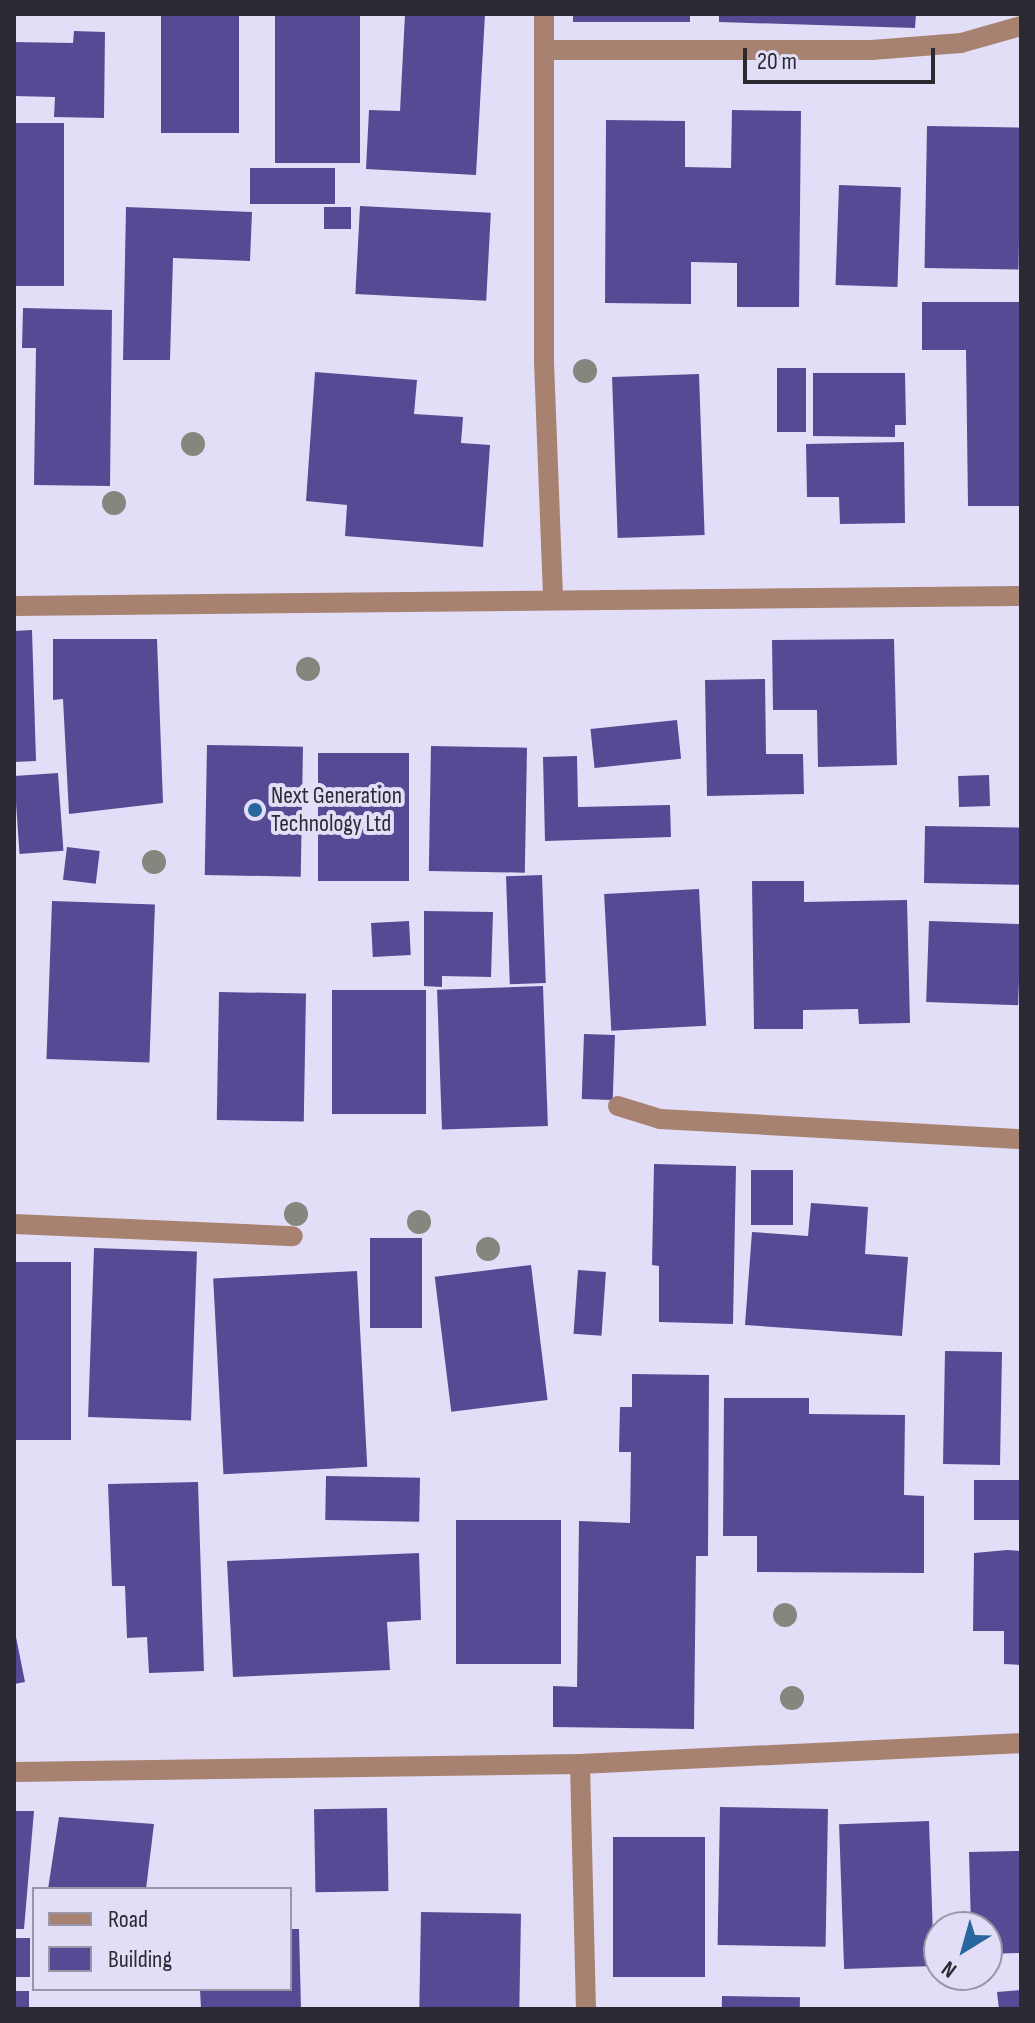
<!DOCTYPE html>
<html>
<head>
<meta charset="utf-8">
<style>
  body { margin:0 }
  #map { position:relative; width:1035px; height:2023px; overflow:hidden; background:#e3def7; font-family:"Sofia Sans Condensed",sans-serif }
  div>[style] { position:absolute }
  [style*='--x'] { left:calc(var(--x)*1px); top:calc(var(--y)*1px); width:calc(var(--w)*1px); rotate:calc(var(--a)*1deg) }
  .building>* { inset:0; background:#564a94; transform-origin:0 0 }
  .minor>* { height:20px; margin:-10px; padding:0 10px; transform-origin:10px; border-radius:10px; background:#a78270 }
  .trees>* { width:24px; height:24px; margin:-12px; border-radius:50%; background:#84877d }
  .dots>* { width:22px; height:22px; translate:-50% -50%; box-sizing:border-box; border:4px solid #e3def7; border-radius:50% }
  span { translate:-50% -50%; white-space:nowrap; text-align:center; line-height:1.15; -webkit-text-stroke:8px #e3def7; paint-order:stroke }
  .poi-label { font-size:24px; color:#2b2932 }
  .left { translate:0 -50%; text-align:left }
  .frame { position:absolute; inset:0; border:16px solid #2b2932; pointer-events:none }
  .legend { position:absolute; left:32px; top:1887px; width:260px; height:104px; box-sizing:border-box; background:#e3def7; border:2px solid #9996a8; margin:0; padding:10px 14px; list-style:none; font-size:24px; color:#2b2932 }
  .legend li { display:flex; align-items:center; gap:16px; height:40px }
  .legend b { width:40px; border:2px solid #9996a8 }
  .north { position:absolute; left:923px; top:1911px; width:80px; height:80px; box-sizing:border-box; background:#e3def7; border:2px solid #9996a8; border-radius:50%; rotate:217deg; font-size:22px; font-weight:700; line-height:32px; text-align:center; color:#2b2932 }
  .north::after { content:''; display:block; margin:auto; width:28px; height:36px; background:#27679d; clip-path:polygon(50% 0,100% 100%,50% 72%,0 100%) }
  .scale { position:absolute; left:743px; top:48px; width:192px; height:36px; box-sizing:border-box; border:4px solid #2b2932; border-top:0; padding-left:10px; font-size:24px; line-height:28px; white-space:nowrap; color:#2b2932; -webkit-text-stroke:6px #e3def7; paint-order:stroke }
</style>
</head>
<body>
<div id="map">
  <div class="building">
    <div style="left:161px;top:14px;width:78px;height:119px"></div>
    <div style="left:275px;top:14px;width:85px;height:149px"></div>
    <div style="clip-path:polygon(405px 14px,485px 14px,476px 175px,366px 169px,369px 110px,400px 111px)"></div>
    <div style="left:573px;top:14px;width:117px;height:8px"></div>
    <div style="clip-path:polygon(719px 14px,916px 14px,915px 28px,719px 22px)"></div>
    <div style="clip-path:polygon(74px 31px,105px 32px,104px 118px,54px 117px,55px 97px,14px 96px,14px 42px,73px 43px)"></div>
    <div style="clip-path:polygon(732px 110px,801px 111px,799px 307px,737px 307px,737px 263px,691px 262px,691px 304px,605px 303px,606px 120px,685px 121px,685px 167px,731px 168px)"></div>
    <div style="left:14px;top:123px;width:50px;height:163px"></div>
    <div style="left:927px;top:126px;width:94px;height:142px;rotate:1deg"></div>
    <div style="left:250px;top:168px;width:85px;height:36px"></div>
    <div style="left:839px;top:185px;width:62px;height:100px;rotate:2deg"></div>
    <div style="left:360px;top:206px;width:131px;height:88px;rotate:3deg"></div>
    <div style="clip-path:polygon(126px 207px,252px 212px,250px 261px,173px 258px,170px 360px,123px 360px)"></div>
    <div style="left:324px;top:207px;width:27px;height:22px"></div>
    <div style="clip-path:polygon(922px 302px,1021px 302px,1021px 506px,968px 506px,966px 350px,922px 350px)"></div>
    <div style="clip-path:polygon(23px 308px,112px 310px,110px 486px,34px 485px,36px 348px,22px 348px)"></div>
    <div style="left:777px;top:368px;width:29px;height:64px"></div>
    <div style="clip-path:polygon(315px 372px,417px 380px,414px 414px,463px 417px,461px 443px,490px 445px,483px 547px,345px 536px,347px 505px,306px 501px)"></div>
    <div style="clip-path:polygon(813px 373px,905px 373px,906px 425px,895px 425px,895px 437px,813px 436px)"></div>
    <div style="left:699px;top:374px;width:161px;height:87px;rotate:88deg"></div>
    <div style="clip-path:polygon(904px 442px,905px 523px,840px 524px,839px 497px,807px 497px,806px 444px)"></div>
    <div style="clip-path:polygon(32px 630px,36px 761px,14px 762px,14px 631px)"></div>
    <div style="clip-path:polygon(53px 639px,157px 639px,163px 803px,69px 814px,63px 699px,53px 700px)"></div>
    <div style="clip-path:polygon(894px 639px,897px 765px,818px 767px,817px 710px,773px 710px,772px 640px)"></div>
    <div style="clip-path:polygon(765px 679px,766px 754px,803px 754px,804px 794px,707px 796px,705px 680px)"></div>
    <div style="left:677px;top:720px;width:39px;height:87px;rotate:84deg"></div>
    <div style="left:207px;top:745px;width:96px;height:130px;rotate:1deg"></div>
    <div style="left:431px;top:746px;width:96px;height:125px;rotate:1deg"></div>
    <div style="left:318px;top:753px;width:91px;height:128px"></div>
    <div style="clip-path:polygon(577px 756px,578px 807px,670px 805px,671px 837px,545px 841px,543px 757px)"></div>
    <div style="left:58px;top:773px;width:78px;height:44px;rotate:86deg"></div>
    <div style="left:989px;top:775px;width:31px;height:31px;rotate:88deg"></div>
    <div style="left:925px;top:826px;width:96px;height:57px;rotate:1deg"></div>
    <div style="left:67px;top:847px;width:33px;height:33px;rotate:7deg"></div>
    <div style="left:542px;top:875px;width:108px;height:36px;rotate:88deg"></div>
    <div style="clip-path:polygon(752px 881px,804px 881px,804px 902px,907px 900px,910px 1023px,859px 1024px,858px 1009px,803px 1010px,803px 1029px,754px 1029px)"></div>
    <div style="left:699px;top:889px;width:137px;height:95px;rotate:87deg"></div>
    <div style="left:52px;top:901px;width:103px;height:158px;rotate:2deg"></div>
    <div style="clip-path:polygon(424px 911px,493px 912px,491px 977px,442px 976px,442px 987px,424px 986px)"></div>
    <div style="left:409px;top:921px;width:34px;height:38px;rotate:87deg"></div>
    <div style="left:929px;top:921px;width:92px;height:81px;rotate:2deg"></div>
    <div style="left:543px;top:986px;width:140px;height:106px;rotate:88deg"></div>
    <div style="left:332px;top:990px;width:94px;height:124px"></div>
    <div style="left:219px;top:992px;width:87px;height:128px;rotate:1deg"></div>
    <div style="left:584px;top:1034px;width:31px;height:65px;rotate:2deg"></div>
    <div style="clip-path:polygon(654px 1164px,736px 1166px,733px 1324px,659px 1322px,659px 1266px,652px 1265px)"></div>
    <div style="left:751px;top:1170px;width:42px;height:55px"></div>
    <div style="clip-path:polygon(811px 1203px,868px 1207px,865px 1254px,908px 1257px,902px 1336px,745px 1325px,752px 1232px,808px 1236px)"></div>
    <div style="left:370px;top:1238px;width:52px;height:90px"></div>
    <div style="left:94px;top:1248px;width:103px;height:169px;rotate:2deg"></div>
    <div style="left:14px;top:1262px;width:57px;height:178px"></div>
    <div style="left:531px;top:1265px;width:136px;height:97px;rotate:83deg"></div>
    <div style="left:578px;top:1270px;width:28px;height:64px;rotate:4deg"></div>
    <div style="left:357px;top:1271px;width:196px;height:144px;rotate:87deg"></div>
    <div style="left:945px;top:1351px;width:57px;height:113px;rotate:1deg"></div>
    <div style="clip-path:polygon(632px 1374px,709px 1375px,708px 1556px,696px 1556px,694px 1729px,553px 1727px,553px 1686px,577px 1687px,579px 1521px,630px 1523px,631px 1452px,619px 1452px,620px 1407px,632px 1407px)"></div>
    <div style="clip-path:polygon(724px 1398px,809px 1398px,809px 1414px,905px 1415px,904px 1495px,924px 1496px,924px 1573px,757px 1572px,757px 1536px,723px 1536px)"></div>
    <div style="left:326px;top:1476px;width:94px;height:44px;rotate:1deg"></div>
    <div style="left:1021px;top:1480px;width:40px;height:47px;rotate:90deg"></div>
    <div style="clip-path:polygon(198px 1482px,204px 1671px,149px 1673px,147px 1637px,127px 1638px,125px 1586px,112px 1586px,108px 1484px)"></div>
    <div style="left:456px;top:1520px;width:105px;height:144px"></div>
    <div style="clip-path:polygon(1007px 1550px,1021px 1551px,1021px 1665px,1004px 1664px,1004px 1631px,973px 1631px,974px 1553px)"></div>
    <div style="clip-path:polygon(419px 1553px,421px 1620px,387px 1622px,390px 1670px,233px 1677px,227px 1561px)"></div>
    <div style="clip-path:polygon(14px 1627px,25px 1682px,14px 1684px)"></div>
    <div style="left:720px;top:1807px;width:108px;height:138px;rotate:1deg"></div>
    <div style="left:387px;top:1808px;width:83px;height:73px;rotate:89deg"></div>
    <div style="clip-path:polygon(14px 1811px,34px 1811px,24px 1929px,14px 1929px)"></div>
    <div style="clip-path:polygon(59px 1817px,154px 1824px,146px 1889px,48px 1889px)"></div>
    <div style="left:929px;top:1821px;width:145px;height:90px;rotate:88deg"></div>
    <div style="left:613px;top:1837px;width:92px;height:140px"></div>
    <div style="clip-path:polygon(1021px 1851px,1020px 1953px,987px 1954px,987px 1927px,971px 1927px,969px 1852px)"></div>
    <div style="left:421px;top:1912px;width:100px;height:97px;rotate:1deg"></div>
    <div style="clip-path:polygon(290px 1929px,299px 1929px,301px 2009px,201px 2009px,200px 1989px,290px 1989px)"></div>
    <div style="left:30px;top:1938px;width:39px;height:16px;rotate:90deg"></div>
    <div style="clip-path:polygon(1021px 1990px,1021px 2009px,999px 2009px,997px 1992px)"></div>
    <div style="left:29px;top:1991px;width:18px;height:15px;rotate:90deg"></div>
    <div style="left:722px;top:1996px;width:78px;height:13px;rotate:1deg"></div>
  </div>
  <div class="minor">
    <div style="--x:544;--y:14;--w:348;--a:90"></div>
    <div style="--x:544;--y:362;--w:236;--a:87.8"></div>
    <div style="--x:544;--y:50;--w:328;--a:0"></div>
    <div style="--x:872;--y:50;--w:89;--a:-4.5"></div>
    <div style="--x:961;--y:43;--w:62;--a:-15.8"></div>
    <div style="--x:14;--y:606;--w:1007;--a:-0.57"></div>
    <div style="--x:618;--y:1106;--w:44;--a:17.2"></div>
    <div style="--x:660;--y:1119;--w:362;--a:3.2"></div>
    <div style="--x:14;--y:1224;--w:279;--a:2.5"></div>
    <div style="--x:580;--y:1764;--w:245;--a:88.6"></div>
    <div style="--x:14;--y:1772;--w:566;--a:-0.81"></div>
    <div style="--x:580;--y:1764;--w:441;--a:-2.7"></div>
  </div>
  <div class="trees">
    <div style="left:585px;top:371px"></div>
    <div style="left:193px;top:444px"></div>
    <div style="left:114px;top:503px"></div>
    <div style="left:308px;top:669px"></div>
    <div style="left:154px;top:862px"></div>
    <div style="left:296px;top:1214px"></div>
    <div style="left:419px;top:1222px"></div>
    <div style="left:488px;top:1249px"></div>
    <div style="left:785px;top:1615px"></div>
    <div style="left:792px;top:1698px"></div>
  </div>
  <div class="dots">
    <div style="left:255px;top:810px;background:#27679d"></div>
  </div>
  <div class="poi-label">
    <span class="left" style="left:271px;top:810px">Next Generation<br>Technology Ltd</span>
  </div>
  <div class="frame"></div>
  <ul class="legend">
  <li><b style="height:10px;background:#a78270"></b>Road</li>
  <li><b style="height:22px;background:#564a94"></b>Building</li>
  </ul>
  <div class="north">N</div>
  <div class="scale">20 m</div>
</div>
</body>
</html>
